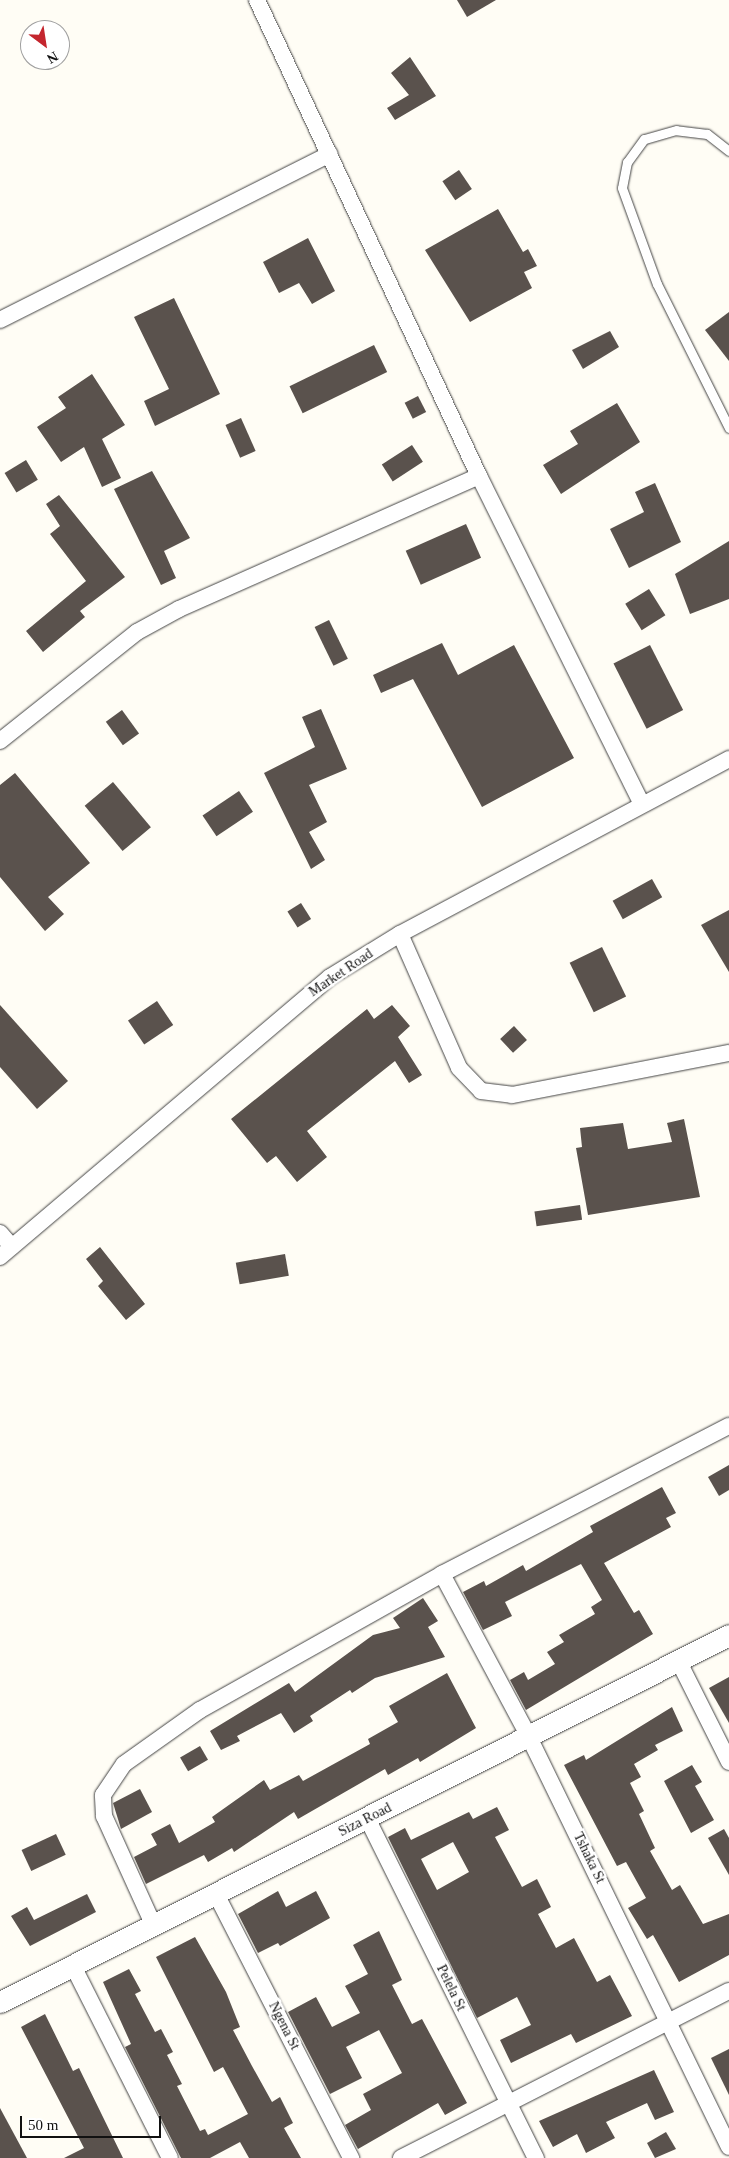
<!DOCTYPE html>
<html>
<head>
<meta charset="utf-8">
<style>
  body { margin:0 }
  #map { position:relative; width:729px; height:2158px; overflow:hidden; background:#fffdf5; font-family:"Times New Roman",serif }
  div>[style] { position:absolute }
  [style*='--x'] { left:calc(var(--x)*1px); top:calc(var(--y)*1px); width:calc(var(--w)*1px); rotate:calc(var(--a)*1deg) }
  .building>* { inset:0; background:#5a524d; transform-origin:0 0 }
  .roads { filter:drop-shadow(0 0 1px #444) drop-shadow(0 0 1px #444) }
  .service>* { height:9px; margin:-4.5px; padding:0 4.5px; transform-origin:4.5px; border-radius:4.5px; background:#fff }
  .minor>* { height:16px; margin:-8px; padding:0 8px; transform-origin:8px; border-radius:8px; background:#fff }
  .tertiary>* { height:21px; margin:-10.5px; padding:0 10.5px; transform-origin:10.5px; border-radius:10.5px; background:#fff }
  span { translate:-50% -50%; white-space:nowrap; text-align:center; line-height:1.15; -webkit-text-stroke:5px #fff; paint-order:stroke }
  .street-label { font-size:14px; color:#111 }
  .north { position:absolute; left:20px; top:20px; width:50px; height:50px; box-sizing:border-box; background:#fff; border:1px solid #a0a0a0; border-radius:50%; rotate:149deg; font-size:14px; font-weight:700; line-height:20px; text-align:center; color:#111 }
  .north::after { content:''; display:block; margin:auto; width:18px; height:22px; background:#c4262e; clip-path:polygon(50% 0,100% 100%,50% 72%,0 100%) }
  .scale { position:absolute; left:20px; top:2116px; width:141px; height:22px; box-sizing:border-box; border:2px solid #111; border-top:0; padding-left:6px; font-size:15px; line-height:18px; white-space:nowrap; color:#111; -webkit-text-stroke:4px #fff; paint-order:stroke }
</style>
</head>
<body>
<div id="map">
  <div class="building">
    <div style="clip-path:polygon(457px 0,496px 0,467px 17px)"></div>
    <div style="clip-path:polygon(410px 57px,436px 96px,395px 120px,387px 108px,409px 95px,391px 73px)"></div>
    <div style="left:459px;top:170px;width:23px;height:20px;rotate:56deg"></div>
    <div style="clip-path:polygon(498px 209px,523px 252px,528px 249px,537px 266px,524px 272px,532px 288px,470px 322px,425px 250px)"></div>
    <div style="clip-path:polygon(308px 238px,335px 291px,312px 304px,299px 283px,279px 293px,263px 262px)"></div>
    <div style="clip-path:polygon(174px 298px,220px 394px,155px 426px,144px 401px,169px 389px,134px 317px)"></div>
    <div style="clip-path:polygon(729px 312px,729px 361px,705px 330px)"></div>
    <div style="clip-path:polygon(610px 331px,619px 347px,583px 369px,572px 350px)"></div>
    <div style="left:374px;top:345px;width:30px;height:94px;rotate:64deg"></div>
    <div style="clip-path:polygon(92px 374px,125px 425px,102px 439px,121px 478px,102px 487px,84px 447px,61px 462px,37px 427px,66px 408px,58px 397px)"></div>
    <div style="left:418px;top:396px;width:18px;height:15px;rotate:63deg"></div>
    <div style="clip-path:polygon(617px 403px,640px 442px,561px 494px,543px 465px,578px 444px,570px 431px)"></div>
    <div style="left:241px;top:418px;width:36px;height:17px;rotate:66deg"></div>
    <div style="left:412px;top:445px;width:20px;height:36px;rotate:57deg"></div>
    <div style="left:26px;top:460px;width:23px;height:25px;rotate:59deg"></div>
    <div style="clip-path:polygon(152px 471px,190px 538px,164px 551px,176px 578px,161px 585px,114px 489px)"></div>
    <div style="clip-path:polygon(655px 483px,681px 542px,629px 568px,610px 529px,644px 512px,635px 492px)"></div>
    <div style="clip-path:polygon(59px 495px,125px 577px,80px 611px,85px 617px,43px 652px,26px 631px,86px 581px,50px 534px,60px 526px,46px 504px)"></div>
    <div style="left:466px;top:524px;width:37px;height:66px;rotate:66deg"></div>
    <div style="clip-path:polygon(729px 541px,729px 599px,690px 614px,675px 574px)"></div>
    <div style="left:649px;top:589px;width:31px;height:28px;rotate:58deg"></div>
    <div style="left:329px;top:620px;width:43px;height:16px;rotate:64deg"></div>
    <div style="clip-path:polygon(442px 643px,458px 675px,514px 645px,574px 758px,482px 807px,413px 679px,381px 693px,373px 675px)"></div>
    <div style="left:650px;top:645px;width:73px;height:41px;rotate:63deg"></div>
    <div style="clip-path:polygon(321px 709px,347px 769px,309px 785px,327px 822px,309px 832px,325px 860px,311px 869px,264px 773px,315px 747px,302px 717px)"></div>
    <div style="left:122px;top:710px;width:29px;height:20px;rotate:54deg"></div>
    <div style="clip-path:polygon(15px 773px,90px 863px,48px 897px,64px 914px,45px 931px,0 877px,0 785px)"></div>
    <div style="left:113px;top:782px;width:59px;height:37px;rotate:50deg"></div>
    <div style="left:239px;top:791px;width:25px;height:44px;rotate:56deg"></div>
    <div style="left:652px;top:879px;width:21px;height:45px;rotate:61deg"></div>
    <div style="left:301px;top:903px;width:19px;height:16px;rotate:58deg"></div>
    <div style="clip-path:polygon(729px 910px,729px 972px,701px 925px)"></div>
    <div style="left:602px;top:947px;width:55px;height:36px;rotate:64deg"></div>
    <div style="left:157px;top:1001px;width:29px;height:35px;rotate:56deg"></div>
    <div style="clip-path:polygon(0 1005px,68px 1081px,37px 1109px,0 1067px)"></div>
    <div style="clip-path:polygon(392px 1005px,410px 1026px,398px 1037px,422px 1075px,409px 1083px,395px 1061px,307px 1131px,327px 1157px,297px 1182px,276px 1156px,267px 1163px,231px 1119px,367px 1009px,374px 1019px)"></div>
    <div style="left:514px;top:1026px;width:19px;height:19px;rotate:47deg"></div>
    <div style="clip-path:polygon(684px 1119px,700px 1197px,588px 1215px,576px 1148px,582px 1147px,580px 1128px,623px 1123px,628px 1149px,672px 1142px,667px 1123px)"></div>
    <div style="left:580px;top:1205px;width:15px;height:46px;rotate:82deg"></div>
    <div style="clip-path:polygon(100px 1247px,145px 1304px,126px 1320px,98px 1286px,103px 1281px,86px 1259px)"></div>
    <div style="left:285px;top:1254px;width:22px;height:50px;rotate:80deg"></div>
    <div style="clip-path:polygon(729px 1465px,729px 1490px,719px 1496px,708px 1477px)"></div>
    <div style="clip-path:polygon(662px 1487px,676px 1513px,666px 1518px,671px 1527px,604px 1563px,634px 1613px,639px 1610px,653px 1634px,526px 1710px,510px 1680px,524px 1672px,528px 1680px,555px 1664px,547px 1652px,564px 1642px,559px 1635px,595px 1614px,591px 1607px,602px 1600px,581px 1564px,505px 1602px,512px 1616px,483px 1630px,463px 1592px,484px 1581px,486px 1586px,523px 1565px,526px 1571px,593px 1532px,590px 1526px)"></div>
    <div style="clip-path:polygon(423px 1598px,438px 1621px,428px 1627px,445px 1657px,375px 1678px,352px 1693px,350px 1690px,310px 1716px,313px 1721px,294px 1733px,281px 1713px,237px 1736px,240px 1741px,221px 1750px,210px 1731px,289px 1683px,295px 1692px,373px 1635px,400px 1628px,393px 1618px)"></div>
    <div style="clip-path:polygon(447px 1673px,476px 1728px,420px 1762px,418px 1758px,388px 1775px,385px 1769px,298px 1819px,294px 1812px,234px 1852px,232px 1848px,208px 1862px,204px 1855px,146px 1884px,134px 1857px,157px 1845px,151px 1834px,170px 1824px,179px 1843px,215px 1822px,212px 1817px,264px 1780px,270px 1790px,299px 1775px,303px 1781px,370px 1744px,368px 1739px,398px 1722px,389px 1706px)"></div>
    <div style="clip-path:polygon(729px 1677px,729px 1723px,709px 1688px)"></div>
    <div style="clip-path:polygon(672px 1707px,683px 1731px,655px 1745px,658px 1750px,634px 1764px,641px 1777px,630px 1783px,644px 1811px,639px 1814px,655px 1848px,650px 1851px,672px 1890px,680px 1885px,703px 1924px,729px 1914px,729px 1955px,679px 1982px,653px 1935px,647px 1939px,628px 1908px,646px 1898px,626px 1862px,617px 1866px,564px 1765px,584px 1755px,586px 1760px)"></div>
    <div style="left:200px;top:1746px;width:16px;height:23px;rotate:60deg"></div>
    <div style="clip-path:polygon(692px 1765px,702px 1782px,695px 1786px,714px 1820px,691px 1833px,664px 1781px)"></div>
    <div style="clip-path:polygon(140px 1789px,152px 1812px,121px 1829px,113px 1803px)"></div>
    <div style="clip-path:polygon(evenodd,497px 1807px,509px 1830px,495px 1837px,522px 1887px,537px 1879px,551px 1907px,538px 1914px,556px 1948px,574px 1938px,597px 1982px,610px 1975px,632px 2016px,576px 2043px,571px 2034px,511px 2063px,500px 2040px,531px 2025px,517px 1997px,477px 2018px,388px 1837px,405px 1828px,411px 1840px,469px 1812px,473px 1819px,497px 1807px,453px 1842px,469px 1872px,437px 1890px,421px 1859px,453px 1842px)"></div>
    <div style="clip-path:polygon(724px 1829px,729px 1838px,729px 1875px,708px 1838px)"></div>
    <div style="left:56px;top:1834px;width:23px;height:38px;rotate:65deg"></div>
    <div style="clip-path:polygon(278px 1891px,286px 1907px,316px 1891px,330px 1918px,280px 1946px,278px 1943px,258px 1953px,238px 1914px)"></div>
    <div style="clip-path:polygon(87px 1894px,96px 1912px,30px 1946px,11px 1916px,27px 1907px,34px 1920px)"></div>
    <div style="clip-path:polygon(379px 1931px,402px 1980px,392px 1985px,412px 2024px,422px 2019px,467px 2103px,445px 2115px,438px 2103px,358px 2149px,345px 2125px,371px 2110px,363px 2094px,402px 2073px,379px 2030px,346px 2047px,362px 2078px,330px 2094px,288px 2012px,316px 1997px,332px 2027px,360px 2013px,345px 1986px,368px 1974px,353px 1945px)"></div>
    <div style="clip-path:polygon(195px 1937px,226px 1992px,240px 2027px,233px 2030px,252px 2066px,272px 2102px,280px 2097px,293px 2123px,284px 2128px,301px 2158px,249px 2158px,240px 2142px,210px 2158px,181px 2158px,125px 2047px,131px 2044px,103px 1982px,129px 1969px,141px 1991px,135px 1994px,155px 2032px,161px 2029px,173px 2052px,167px 2055px,182px 2084px,177px 2086px,200px 2131px,205px 2129px,208px 2135px,248px 2114px,223px 2067px,214px 2072px,156px 1957px)"></div>
    <div style="clip-path:polygon(45px 2014px,73px 2071px,79px 2068px,123px 2158px,64px 2158px,84px 2148px,21px 2027px)"></div>
    <div style="clip-path:polygon(729px 2049px,729px 2095px,711px 2058px)"></div>
    <div style="clip-path:polygon(654px 2070px,674px 2112px,655px 2120px,647px 2103px,606px 2122px,615px 2138px,586px 2153px,577px 2134px,553px 2147px,539px 2121px)"></div>
    <div style="clip-path:polygon(0 2108px,27px 2158px,0 2158px)"></div>
    <div style="clip-path:polygon(666px 2132px,676px 2149px,655px 2158px,647px 2143px)"></div>
  </div>
  <div class="roads">
    <div class="service">
      <div style="--x:729;--y:151;--w:28;--a:-142"></div>
      <div style="--x:707;--y:134;--w:31;--a:-173"></div>
      <div style="--x:676;--y:130;--w:33;--a:164"></div>
      <div style="--x:644;--y:139;--w:29;--a:126"></div>
      <div style="--x:627;--y:162;--w:26;--a:101"></div>
      <div style="--x:622;--y:188;--w:102;--a:70"></div>
      <div style="--x:657;--y:284;--w:161;--a:63.4"></div>
    </div>
    <div class="minor">
      <div style="--x:257;--y:0;--w:525;--a:65"></div>
      <div style="--x:479;--y:476;--w:365;--a:63.6"></div>
      <div style="--x:0;--y:320;--w:369;--a:-26.7"></div>
      <div style="--x:0;--y:741;--w:175;--a:-38.5"></div>
      <div style="--x:137;--y:632;--w:48;--a:-28.7"></div>
      <div style="--x:179;--y:609;--w:328;--a:-23.9"></div>
      <div style="--x:400;--y:934;--w:146;--a:66.2"></div>
      <div style="--x:459;--y:1068;--w:32;--a:46"></div>
      <div style="--x:481;--y:1091;--w:31;--a:7"></div>
      <div style="--x:512;--y:1095;--w:221;--a:-11"></div>
      <div style="--x:0;--y:1233;--w:18;--a:49"></div>
      <div style="--x:0;--y:1257;--w:433;--a:-40.3"></div>
      <div style="--x:330;--y:977;--w:82;--a:-31.6"></div>
      <div style="--x:400;--y:934;--w:373;--a:-28"></div>
      <div style="--x:442;--y:1574;--w:185;--a:61.9"></div>
      <div style="--x:529;--y:1737;--w:456;--a:64"></div>
      <div style="--x:678;--y:1660;--w:114;--a:63.4"></div>
      <div style="--x:367;--y:1818;--w:380;--a:63.6"></div>
      <div style="--x:216;--y:1894;--w:297;--a:62.9"></div>
      <div style="--x:153;--y:1924;--w:119;--a:-114.4"></div>
      <div style="--x:104;--y:1816;--w:21;--a:-93"></div>
      <div style="--x:103;--y:1795;--w:37;--a:-56"></div>
      <div style="--x:124;--y:1764;--w:93;--a:-35.4"></div>
      <div style="--x:200;--y:1710;--w:278;--a:-29.3"></div>
      <div style="--x:442;--y:1574;--w:323;--a:-27.3"></div>
      <div style="--x:72;--y:1964;--w:217;--a:63.2"></div>
      <div style="--x:401;--y:2158;--w:368;--a:-27"></div>
    </div>
    <div class="tertiary">
      <div style="--x:0;--y:2002;--w:816;--a:-26.72"></div>
    </div>
  </div>
  <div class="street-label">
    <span style="left:341px;top:973px;rotate:-34deg">Market Road</span>
    <span style="left:365px;top:1820px;rotate:-27deg">Siza Road</span>
    <span style="left:589px;top:1858px;rotate:64deg">Tshaka St</span>
    <span style="left:451px;top:1988px;rotate:64deg">Pelela St</span>
    <span style="left:284px;top:2026px;rotate:63deg">Ngena St</span>
  </div>
  <div class="north">N</div>
  <div class="scale">50 m</div>
</div>
</body>
</html>
